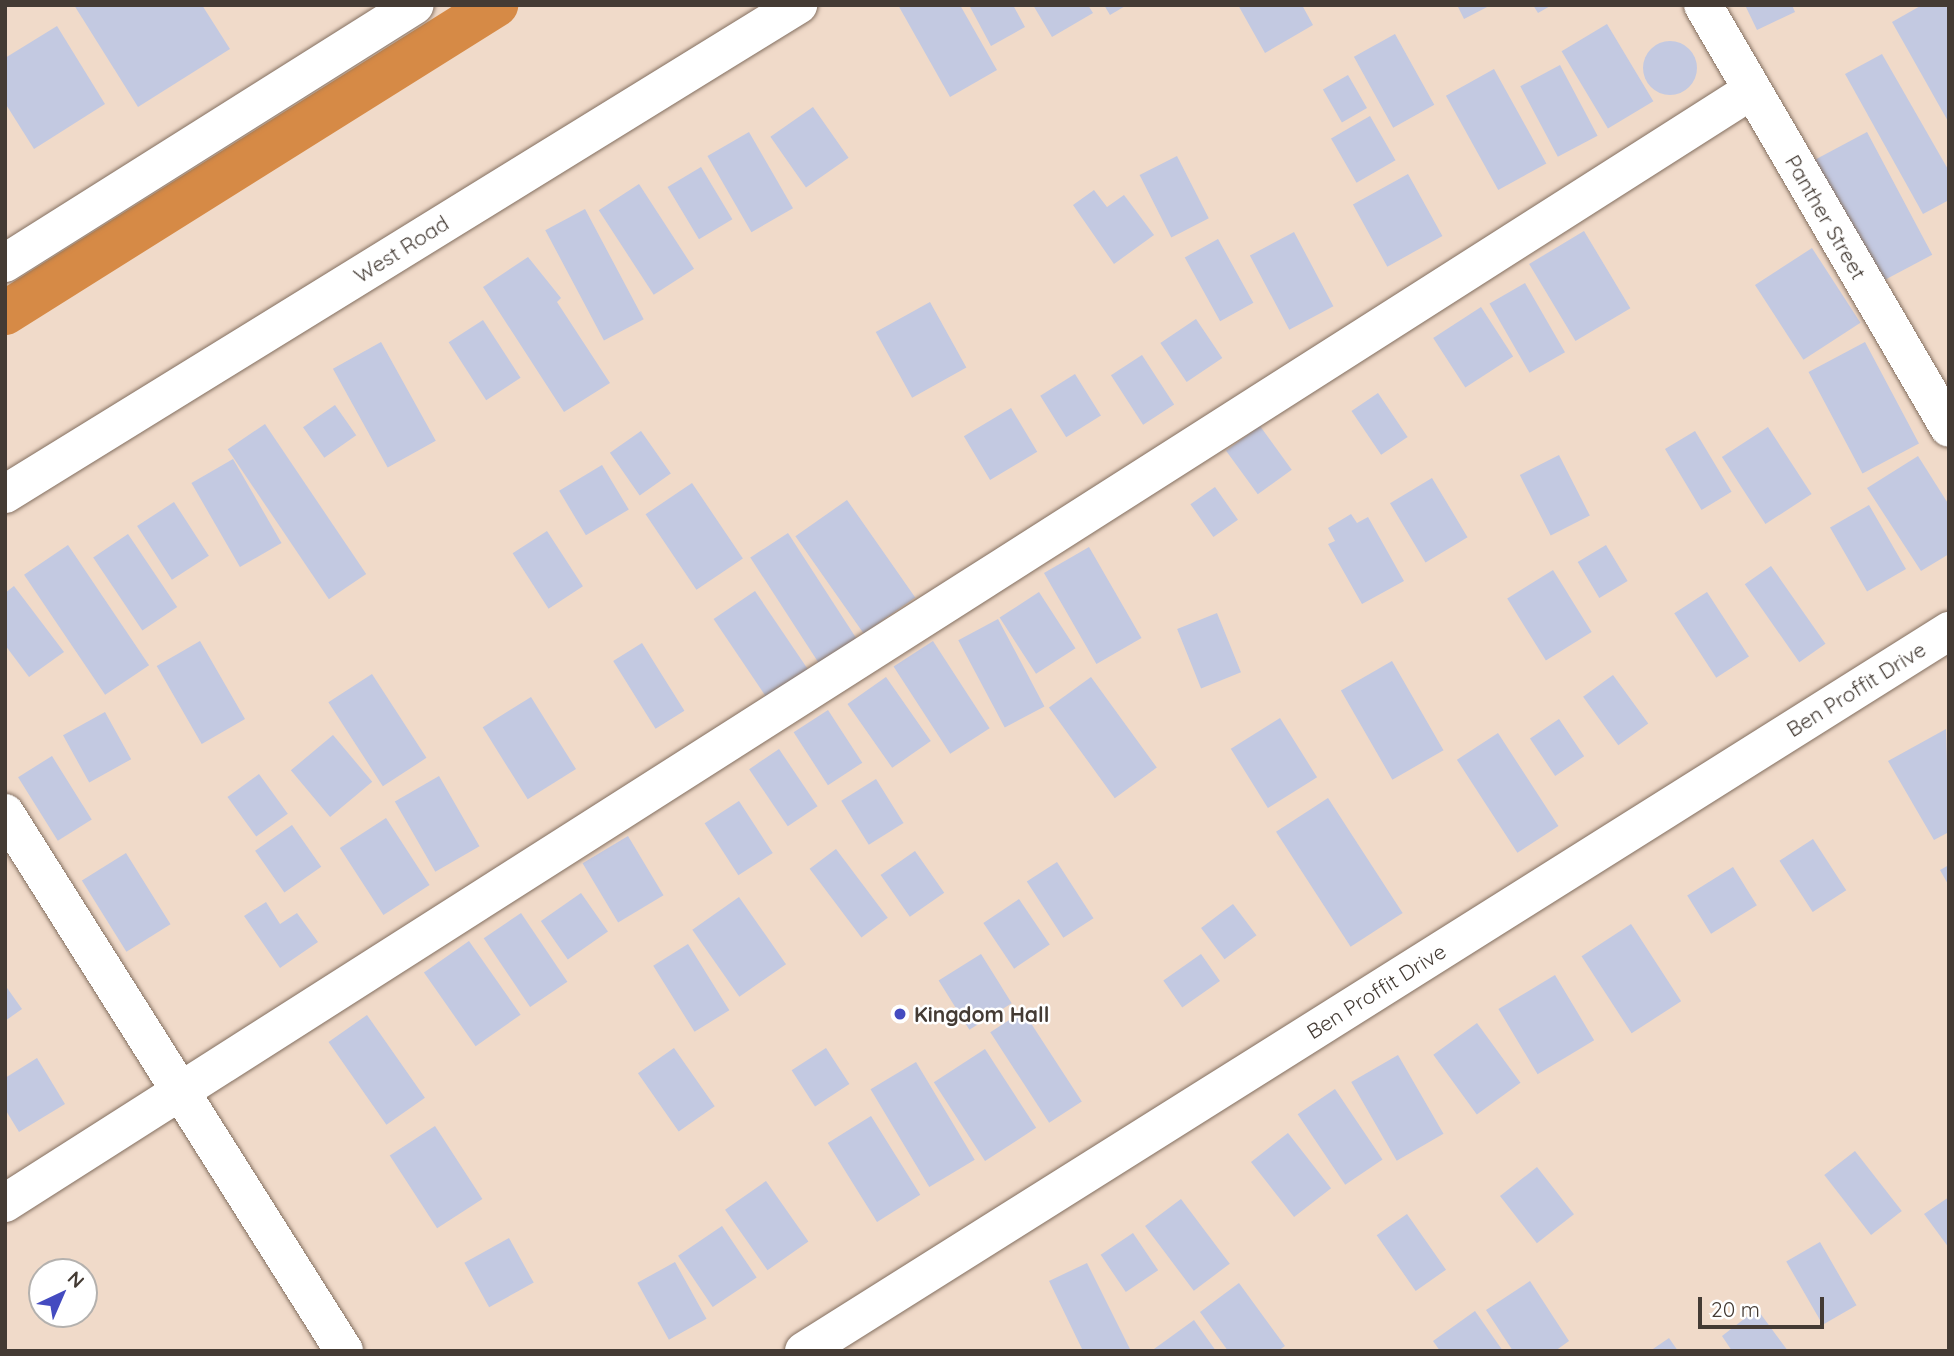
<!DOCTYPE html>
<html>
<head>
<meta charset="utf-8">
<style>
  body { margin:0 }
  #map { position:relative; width:1954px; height:1356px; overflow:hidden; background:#f0dac9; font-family:Quicksand,sans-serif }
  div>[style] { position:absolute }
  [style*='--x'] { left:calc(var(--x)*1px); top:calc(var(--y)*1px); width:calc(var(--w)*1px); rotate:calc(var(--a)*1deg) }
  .canal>* { height:44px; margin:-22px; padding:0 22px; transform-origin:22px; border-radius:22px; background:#d68a46 }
  .building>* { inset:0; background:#c3c9e1; transform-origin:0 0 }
  .round { border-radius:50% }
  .roads { filter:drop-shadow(0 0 2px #836f60) drop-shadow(0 0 2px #836f60) }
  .street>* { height:38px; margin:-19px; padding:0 19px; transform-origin:19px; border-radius:19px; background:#fff }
  .dots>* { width:19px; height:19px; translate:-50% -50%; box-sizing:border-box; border:4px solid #fff; border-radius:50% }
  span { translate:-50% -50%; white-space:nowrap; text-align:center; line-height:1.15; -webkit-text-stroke:5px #fff; paint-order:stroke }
  .street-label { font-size:21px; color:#443b34 }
  .poi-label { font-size:21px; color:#443b34; font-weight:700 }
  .left { translate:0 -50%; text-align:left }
  .frame { position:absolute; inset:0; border:7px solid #443b34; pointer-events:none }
  .north { position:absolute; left:28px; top:1258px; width:70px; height:70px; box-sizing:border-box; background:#fff; border:2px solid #b4b1ae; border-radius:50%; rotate:44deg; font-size:19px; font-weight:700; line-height:28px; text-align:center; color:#443b34 }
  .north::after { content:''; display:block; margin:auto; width:24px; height:32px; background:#444bc0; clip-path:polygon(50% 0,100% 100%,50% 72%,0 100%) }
  .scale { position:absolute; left:1698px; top:1297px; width:126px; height:32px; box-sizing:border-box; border:4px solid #443b34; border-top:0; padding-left:9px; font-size:21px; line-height:24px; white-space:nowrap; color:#443b34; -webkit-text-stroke:5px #fff; paint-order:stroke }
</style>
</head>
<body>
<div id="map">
  <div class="canal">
    <div style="--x:5;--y:313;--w:580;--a:-32.1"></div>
  </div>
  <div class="building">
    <div style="clip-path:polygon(74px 5px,202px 5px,230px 49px,138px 107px)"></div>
    <div style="clip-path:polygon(898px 5px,960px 5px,997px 70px,950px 97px)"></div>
    <div style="clip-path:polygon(969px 5px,1013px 5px,1025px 27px,991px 46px)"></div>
    <div style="clip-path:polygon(1033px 5px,1088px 5px,1093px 13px,1052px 37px)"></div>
    <div style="clip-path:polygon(1104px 5px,1127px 5px,1110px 15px)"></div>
    <div style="clip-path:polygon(1238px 5px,1302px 5px,1313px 25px,1265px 53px)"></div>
    <div style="clip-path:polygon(1457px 5px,1491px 5px,1464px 19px)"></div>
    <div style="clip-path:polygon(1533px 5px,1552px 5px,1538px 13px)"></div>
    <div style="clip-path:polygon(1745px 5px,1792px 5px,1795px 12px,1757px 30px)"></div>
    <div style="clip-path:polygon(1922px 5px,1949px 5px,1949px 123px,1892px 22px)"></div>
    <div style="left:1607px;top:24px;width:90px;height:53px;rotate:59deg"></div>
    <div style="clip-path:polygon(57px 26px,105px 104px,34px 149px,5px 103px,5px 58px)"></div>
    <div style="left:1395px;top:34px;width:81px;height:47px;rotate:61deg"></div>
    <div class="round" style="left:1643px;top:41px;width:54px;height:54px"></div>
    <div style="clip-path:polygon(1882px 54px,1949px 171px,1949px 200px,1923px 214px,1845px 74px)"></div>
    <div style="left:1560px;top:65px;width:80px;height:45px;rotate:62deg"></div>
    <div style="left:1494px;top:69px;width:108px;height:55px;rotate:61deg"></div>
    <div style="left:1348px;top:75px;width:38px;height:29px;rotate:60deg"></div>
    <div style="left:813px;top:107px;width:62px;height:52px;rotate:55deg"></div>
    <div style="left:1370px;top:116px;width:51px;height:45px;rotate:60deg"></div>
    <div style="left:749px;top:132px;width:88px;height:48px;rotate:60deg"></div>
    <div style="left:1867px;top:132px;width:139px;height:69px;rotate:62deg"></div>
    <div style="left:1177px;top:156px;width:70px;height:42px;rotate:63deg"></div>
    <div style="left:701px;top:167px;width:61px;height:39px;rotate:59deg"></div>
    <div style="left:1408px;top:174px;width:71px;height:63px;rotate:61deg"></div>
    <div style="left:639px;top:184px;width:101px;height:48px;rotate:57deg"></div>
    <div style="clip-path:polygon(1094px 190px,1107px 207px,1124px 195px,1154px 235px,1114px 264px,1073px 205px)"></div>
    <div style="left:585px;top:209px;width:125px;height:45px;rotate:62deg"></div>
    <div style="left:1584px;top:231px;width:90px;height:64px;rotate:59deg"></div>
    <div style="left:1294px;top:232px;width:84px;height:50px;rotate:62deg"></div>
    <div style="left:1218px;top:239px;width:73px;height:38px;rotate:61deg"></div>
    <div style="left:1812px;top:248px;width:89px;height:68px;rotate:57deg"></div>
    <div style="clip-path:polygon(528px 257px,561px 298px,557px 302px,610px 383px,564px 412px,483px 287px)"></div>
    <div style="left:1525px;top:283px;width:80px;height:41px;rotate:60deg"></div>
    <div style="left:930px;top:302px;width:75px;height:62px;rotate:61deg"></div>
    <div style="left:1481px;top:307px;width:59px;height:57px;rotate:57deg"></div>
    <div style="left:1196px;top:319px;width:47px;height:43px;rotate:56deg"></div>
    <div style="left:483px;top:320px;width:69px;height:41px;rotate:57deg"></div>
    <div style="left:381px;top:342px;width:113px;height:55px;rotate:61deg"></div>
    <div style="left:1865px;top:342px;width:115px;height:64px;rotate:62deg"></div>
    <div style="left:1142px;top:355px;width:59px;height:37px;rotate:57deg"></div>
    <div style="left:1075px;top:374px;width:49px;height:41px;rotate:58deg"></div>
    <div style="left:1378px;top:393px;width:53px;height:32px;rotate:56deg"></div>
    <div style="left:335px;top:405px;width:37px;height:39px;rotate:55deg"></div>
    <div style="left:1011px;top:408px;width:51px;height:55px;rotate:59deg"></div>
    <div style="left:265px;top:424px;width:181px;height:45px;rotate:56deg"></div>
    <div style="left:1260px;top:426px;width:54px;height:42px;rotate:54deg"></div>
    <div style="left:1768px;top:427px;width:80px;height:55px;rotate:57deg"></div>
    <div style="left:641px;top:431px;width:52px;height:38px;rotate:55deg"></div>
    <div style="left:1695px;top:431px;width:71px;height:35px;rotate:59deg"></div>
    <div style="left:1559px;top:455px;width:68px;height:44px;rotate:63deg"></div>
    <div style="clip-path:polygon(1918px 456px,1949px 505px,1949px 554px,1921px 571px,1867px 488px)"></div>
    <div style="left:233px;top:459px;width:97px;height:48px;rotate:60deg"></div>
    <div style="left:602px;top:465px;width:52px;height:50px;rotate:59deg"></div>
    <div style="left:1432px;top:478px;width:69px;height:49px;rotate:59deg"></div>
    <div style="left:692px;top:483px;width:91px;height:56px;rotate:56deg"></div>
    <div style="left:1215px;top:487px;width:40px;height:30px;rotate:55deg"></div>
    <div style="left:847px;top:500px;width:119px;height:63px;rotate:55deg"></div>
    <div style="left:174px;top:502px;width:64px;height:44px;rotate:57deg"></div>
    <div style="left:1869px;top:505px;width:74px;height:45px;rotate:60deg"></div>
    <div style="clip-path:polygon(1351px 514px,1357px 523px,1368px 517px,1404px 581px,1362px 604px,1328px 544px,1335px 541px,1328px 528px)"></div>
    <div style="left:547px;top:531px;width:66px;height:41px;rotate:57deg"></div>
    <div style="left:788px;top:533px;width:126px;height:45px;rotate:57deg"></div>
    <div style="left:128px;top:534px;width:88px;height:42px;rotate:56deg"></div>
    <div style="left:68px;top:545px;width:145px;height:53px;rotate:56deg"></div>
    <div style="left:1606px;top:545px;width:42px;height:33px;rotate:59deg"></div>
    <div style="left:1089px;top:547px;width:105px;height:52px;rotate:60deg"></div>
    <div style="left:1771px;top:566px;width:95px;height:32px;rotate:55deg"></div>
    <div style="left:1553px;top:570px;width:73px;height:54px;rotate:58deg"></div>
    <div style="clip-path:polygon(14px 586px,64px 652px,29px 677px,5px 645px,5px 593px)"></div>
    <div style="left:755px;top:591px;width:96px;height:50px;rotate:56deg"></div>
    <div style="left:1039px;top:592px;width:67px;height:47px;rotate:57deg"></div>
    <div style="left:1707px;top:592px;width:77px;height:39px;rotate:57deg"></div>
    <div style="left:1217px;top:613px;width:64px;height:43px;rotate:68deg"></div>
    <div style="left:998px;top:619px;width:99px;height:45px;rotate:62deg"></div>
    <div style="left:200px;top:641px;width:90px;height:50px;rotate:60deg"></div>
    <div style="left:933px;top:641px;width:104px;height:47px;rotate:57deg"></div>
    <div style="left:642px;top:643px;width:80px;height:34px;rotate:58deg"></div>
    <div style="left:1392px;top:661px;width:103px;height:59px;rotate:60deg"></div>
    <div style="left:372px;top:674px;width:100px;height:52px;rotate:57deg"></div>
    <div style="left:1613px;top:675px;width:60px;height:37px;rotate:54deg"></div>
    <div style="left:886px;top:677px;width:78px;height:47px;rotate:55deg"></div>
    <div style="left:1091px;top:677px;width:112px;height:52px;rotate:54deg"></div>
    <div style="left:531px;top:697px;width:85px;height:57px;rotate:58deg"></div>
    <div style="left:828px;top:710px;width:63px;height:41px;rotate:57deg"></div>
    <div style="left:105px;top:712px;width:54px;height:48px;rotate:61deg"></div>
    <div style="left:1280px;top:718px;width:70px;height:58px;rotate:58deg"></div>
    <div style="left:1559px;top:719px;width:45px;height:35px;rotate:56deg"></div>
    <div style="clip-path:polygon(1946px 729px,1949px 832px,1934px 840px,1888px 761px)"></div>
    <div style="left:1498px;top:733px;width:111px;height:49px;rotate:57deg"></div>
    <div style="left:333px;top:735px;width:61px;height:55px;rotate:50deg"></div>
    <div style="left:779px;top:749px;width:69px;height:36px;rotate:56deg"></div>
    <div style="left:52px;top:756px;width:75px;height:40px;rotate:58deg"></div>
    <div style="left:259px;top:774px;width:49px;height:39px;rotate:54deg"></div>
    <div style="left:439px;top:776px;width:81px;height:51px;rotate:60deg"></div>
    <div style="left:876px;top:779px;width:52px;height:41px;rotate:58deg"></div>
    <div style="left:1328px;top:798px;width:137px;height:62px;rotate:57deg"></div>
    <div style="left:739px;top:801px;width:62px;height:41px;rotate:57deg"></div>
    <div style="left:386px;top:818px;width:80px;height:55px;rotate:57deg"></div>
    <div style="left:292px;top:825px;width:51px;height:45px;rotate:55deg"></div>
    <div style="left:628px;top:836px;width:69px;height:53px;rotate:59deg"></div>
    <div style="left:1813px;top:839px;width:61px;height:40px;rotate:57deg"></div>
    <div style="left:836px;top:849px;width:86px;height:33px;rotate:53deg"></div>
    <div style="left:915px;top:851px;width:51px;height:42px;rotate:55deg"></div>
    <div style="left:126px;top:853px;width:84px;height:52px;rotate:58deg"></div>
    <div style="left:1057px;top:862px;width:67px;height:36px;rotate:57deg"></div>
    <div style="clip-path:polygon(1949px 865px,1949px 886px,1940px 870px)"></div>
    <div style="left:1733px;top:867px;width:45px;height:54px;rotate:58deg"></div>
    <div style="left:581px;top:893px;width:47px;height:49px;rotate:55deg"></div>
    <div style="left:739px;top:897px;width:82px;height:57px;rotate:55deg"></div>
    <div style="left:1019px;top:899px;width:55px;height:43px;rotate:56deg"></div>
    <div style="clip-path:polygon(266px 902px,280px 924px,297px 913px,318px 942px,280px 968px,244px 916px)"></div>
    <div style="left:1233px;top:904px;width:39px;height:40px;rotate:53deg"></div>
    <div style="left:521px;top:913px;width:83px;height:45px;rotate:56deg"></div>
    <div style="left:1631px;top:924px;width:92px;height:59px;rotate:57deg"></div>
    <div style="left:469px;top:941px;width:90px;height:55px;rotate:55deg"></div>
    <div style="left:688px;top:944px;width:78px;height:41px;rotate:58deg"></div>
    <div style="left:981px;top:954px;width:58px;height:50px;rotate:58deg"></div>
    <div style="left:1201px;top:954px;width:33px;height:46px;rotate:55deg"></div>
    <div style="left:1555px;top:975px;width:76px;height:66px;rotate:59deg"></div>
    <div style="clip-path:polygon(5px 985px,22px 1009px,5px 1021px)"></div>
    <div style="left:1023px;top:1011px;width:108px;height:39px;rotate:57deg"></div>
    <div style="left:367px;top:1015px;width:101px;height:47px;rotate:55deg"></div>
    <div style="left:1477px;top:1023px;width:74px;height:54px;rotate:54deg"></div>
    <div style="left:674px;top:1048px;width:71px;height:44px;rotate:55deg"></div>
    <div style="left:826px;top:1048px;width:43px;height:41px;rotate:57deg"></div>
    <div style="left:985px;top:1049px;width:94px;height:61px;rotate:57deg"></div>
    <div style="left:1398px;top:1055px;width:91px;height:54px;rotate:60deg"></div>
    <div style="clip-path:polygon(37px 1058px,65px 1104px,19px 1132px,5px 1109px,5px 1078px)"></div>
    <div style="left:916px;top:1062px;width:114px;height:53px;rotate:59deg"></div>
    <div style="left:1335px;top:1089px;width:85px;height:45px;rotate:56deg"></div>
    <div style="left:871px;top:1116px;width:93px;height:51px;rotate:58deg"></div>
    <div style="left:435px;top:1126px;width:87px;height:54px;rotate:57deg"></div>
    <div style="left:1288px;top:1133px;width:70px;height:47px;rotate:52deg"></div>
    <div style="left:1855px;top:1151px;width:76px;height:39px;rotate:52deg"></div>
    <div style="left:1537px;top:1167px;width:60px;height:47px;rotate:52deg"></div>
    <div style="left:766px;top:1181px;width:74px;height:50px;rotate:55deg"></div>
    <div style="clip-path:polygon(1949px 1197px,1949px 1248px,1924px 1214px)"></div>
    <div style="left:1181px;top:1199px;width:81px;height:45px;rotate:53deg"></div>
    <div style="left:1407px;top:1214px;width:68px;height:37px;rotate:55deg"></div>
    <div style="left:722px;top:1226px;width:62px;height:53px;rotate:56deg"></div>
    <div style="left:1133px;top:1233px;width:45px;height:39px;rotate:56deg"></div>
    <div style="left:509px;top:1238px;width:51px;height:51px;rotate:61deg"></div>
    <div style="left:1820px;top:1242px;width:73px;height:39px;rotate:60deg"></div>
    <div style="left:675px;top:1262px;width:65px;height:43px;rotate:61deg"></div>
    <div style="clip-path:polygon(1087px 1263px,1130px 1349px,1126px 1351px,1083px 1351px,1049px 1281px)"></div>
    <div style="clip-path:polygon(1530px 1281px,1569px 1341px,1555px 1351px,1513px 1351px,1486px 1310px)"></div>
    <div style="clip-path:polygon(1239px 1283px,1285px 1346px,1278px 1351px,1228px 1351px,1200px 1312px)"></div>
    <div style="clip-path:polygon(1757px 1309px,1788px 1351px,1732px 1351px,1722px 1336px)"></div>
    <div style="clip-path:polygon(1475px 1311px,1503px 1351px,1440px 1351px,1433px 1341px)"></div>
    <div style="clip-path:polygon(1194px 1320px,1216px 1351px,1155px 1351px,1154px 1349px)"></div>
    <div style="clip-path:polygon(1669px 1338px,1678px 1351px,1650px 1351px)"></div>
  </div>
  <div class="roads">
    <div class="street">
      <div style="--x:1703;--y:5;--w:489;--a:59.8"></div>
      <div style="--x:5;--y:263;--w:484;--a:-32.2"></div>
      <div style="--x:5;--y:494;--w:932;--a:-31.66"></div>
      <div style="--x:5;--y:813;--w:636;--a:57.78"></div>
      <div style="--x:5;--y:1203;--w:2071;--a:-32.5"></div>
      <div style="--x:804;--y:1351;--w:1353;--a:-32.16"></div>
    </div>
  </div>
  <div class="dots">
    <div style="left:900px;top:1014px;background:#444bc0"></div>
  </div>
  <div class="street-label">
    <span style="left:1826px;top:217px;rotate:60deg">Panther Street</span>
    <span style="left:401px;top:249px;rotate:-32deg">West Road</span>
    <span style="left:1856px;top:689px;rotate:-32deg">Ben Proffit Drive</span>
    <span style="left:1376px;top:991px;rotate:-32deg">Ben Proffit Drive</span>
  </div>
  <div class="poi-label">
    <span class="left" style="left:914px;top:1014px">Kingdom Hall</span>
  </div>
  <div class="frame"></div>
  <div class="north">N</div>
  <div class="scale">20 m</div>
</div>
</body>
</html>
